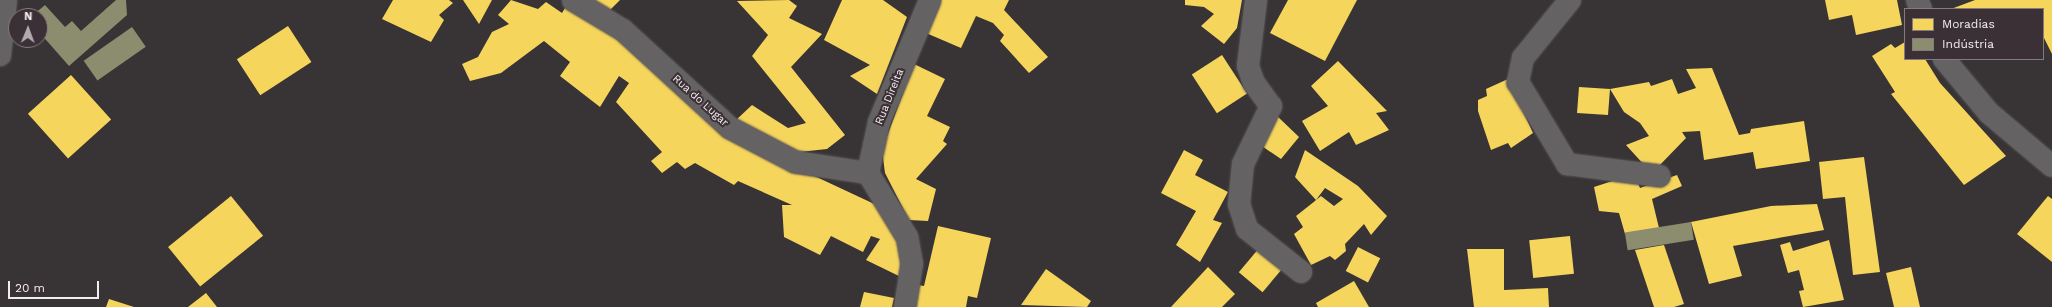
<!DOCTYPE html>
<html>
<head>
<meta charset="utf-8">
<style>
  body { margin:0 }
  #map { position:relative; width:2052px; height:307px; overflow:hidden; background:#383335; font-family:"Work Sans",sans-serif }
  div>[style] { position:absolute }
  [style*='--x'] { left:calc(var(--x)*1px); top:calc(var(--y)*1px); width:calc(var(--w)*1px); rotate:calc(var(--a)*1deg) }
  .homes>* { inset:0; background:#f6d55c; transform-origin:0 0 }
  .industry>* { inset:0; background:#8c8c6e; transform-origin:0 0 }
  .roads { filter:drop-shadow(0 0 1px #565254) drop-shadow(0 0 1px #565254) }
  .street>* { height:22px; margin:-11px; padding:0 11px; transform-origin:11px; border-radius:11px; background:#656263 }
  span { translate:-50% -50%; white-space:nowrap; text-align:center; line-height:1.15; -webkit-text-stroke:4px #3b3035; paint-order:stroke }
  .street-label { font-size:11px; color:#f3ecef }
  .legend { position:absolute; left:1904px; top:8px; width:140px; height:52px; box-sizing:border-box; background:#3b3035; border:1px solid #857b7f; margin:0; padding:5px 7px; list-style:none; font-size:12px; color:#f3ecef }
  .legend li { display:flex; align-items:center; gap:8px; height:20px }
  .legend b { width:20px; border:1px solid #857b7f }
  .north { position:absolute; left:8px; top:8px; width:40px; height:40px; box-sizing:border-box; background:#3b3035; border:1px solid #857b7f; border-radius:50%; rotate:1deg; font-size:11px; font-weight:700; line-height:16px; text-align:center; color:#f3ecef }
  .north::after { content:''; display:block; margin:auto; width:14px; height:18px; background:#b2abae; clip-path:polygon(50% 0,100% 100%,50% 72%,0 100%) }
  .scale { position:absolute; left:8px; top:281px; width:91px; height:18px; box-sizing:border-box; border:2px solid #f3ecef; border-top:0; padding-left:5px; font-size:12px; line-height:14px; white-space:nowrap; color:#f3ecef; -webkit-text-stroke:3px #3b3035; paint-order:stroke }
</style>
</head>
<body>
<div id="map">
  <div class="homes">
    <div style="clip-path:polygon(393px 0,449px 0,453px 3px,439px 15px,444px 20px,431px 42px,382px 19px)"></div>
    <div style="clip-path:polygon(463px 0,492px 0,479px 24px)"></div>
    <div style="clip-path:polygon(511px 0,538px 9px,546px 2px,562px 13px,568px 3px,808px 173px,885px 209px,903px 252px,903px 278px,866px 260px,880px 239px,871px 236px,863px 252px,831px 236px,820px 255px,784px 237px,782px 205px,792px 205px,738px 181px,734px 185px,695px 163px,685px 169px,677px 162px,662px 173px,651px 161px,662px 152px,616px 102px,629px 83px,619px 76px,600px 107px,560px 76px,570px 62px,544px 41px,501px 73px,470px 81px,462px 64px,478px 57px,492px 32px,509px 24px,498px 15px)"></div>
    <div style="clip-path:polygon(586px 0,620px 0,609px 11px)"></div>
    <div style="clip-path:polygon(789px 0,797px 6px,789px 18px,822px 34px,791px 67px,845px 135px,827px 149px,790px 153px,735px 121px,752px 105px,788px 128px,806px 123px,752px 56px,768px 35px,737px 1px)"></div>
    <div style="clip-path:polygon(842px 0,883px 0,907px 17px,877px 94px,850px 76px,870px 65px,824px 40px)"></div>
    <div style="clip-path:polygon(940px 0,1009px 0,1004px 10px,1048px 57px,1029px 73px,1000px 41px,1004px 35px,993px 23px,976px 16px,961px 48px,926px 33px)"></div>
    <div style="clip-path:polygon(1185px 0,1242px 0,1237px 28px,1224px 44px,1201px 26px,1214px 14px,1204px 7px,1185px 5px)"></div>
    <div style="clip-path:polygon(1288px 0,1357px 0,1325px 61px,1270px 33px)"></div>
    <div style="clip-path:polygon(1825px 0,1897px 0,1902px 25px,1856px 35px,1852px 15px,1829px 20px)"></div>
    <div style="clip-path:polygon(1975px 0,2052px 0,2052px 54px,2043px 36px,2043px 9px,1951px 9px)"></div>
    <div style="left:288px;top:26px;width:43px;height:61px;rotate:57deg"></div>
    <div style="clip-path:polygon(1905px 42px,1905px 59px,1925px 59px,1940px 83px,2006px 156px,1964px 185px,1891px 94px,1895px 92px,1872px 56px,1891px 44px,1895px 48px)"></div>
    <div style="left:1222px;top:55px;width:46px;height:36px;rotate:57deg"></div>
    <div style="clip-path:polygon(1338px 61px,1387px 111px,1376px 113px,1389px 130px,1356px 145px,1349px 132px,1320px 151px,1302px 121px,1328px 106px,1311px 86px)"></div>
    <div style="clip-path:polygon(914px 64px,945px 79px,927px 116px,950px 127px,943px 141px,947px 144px,916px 179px,936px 189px,928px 221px,909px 220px,885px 173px,882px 150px)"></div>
    <div style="clip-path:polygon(1712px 68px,1739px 135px,1750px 133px,1751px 129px,1804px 121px,1810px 161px,1756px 169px,1753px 152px,1704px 160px,1700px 131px,1682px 132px,1686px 138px,1657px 168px,1646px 167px,1626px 145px,1649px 136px,1640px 123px,1624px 112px,1610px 89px,1608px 115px,1577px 113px,1579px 87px,1610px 89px,1649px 82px,1651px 86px,1672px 79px,1678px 94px,1696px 88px,1686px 69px)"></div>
    <div style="left:71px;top:75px;width:60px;height:58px;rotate:48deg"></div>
    <div style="clip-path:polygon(1508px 79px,1533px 133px,1511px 148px,1508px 143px,1491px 150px,1478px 111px,1478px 100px,1487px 96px,1486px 89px)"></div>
    <div style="clip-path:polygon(1275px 114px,1299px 137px,1281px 159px,1256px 142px)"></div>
    <div style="clip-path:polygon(1184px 150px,1203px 160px,1195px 175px,1228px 192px,1213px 220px,1222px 223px,1200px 262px,1176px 245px,1196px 211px,1161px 193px)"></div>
    <div style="clip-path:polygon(1305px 150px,1358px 186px,1387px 216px,1371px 235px,1364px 224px,1345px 244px,1346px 251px,1335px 260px,1330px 256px,1311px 265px,1294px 234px,1303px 227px,1296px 216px,1315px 201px,1316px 200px,1321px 196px,1334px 206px,1343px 199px,1325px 188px,1316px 200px,1295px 177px)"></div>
    <div style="clip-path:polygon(1864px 157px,1880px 272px,1853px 275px,1845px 197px,1823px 199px,1819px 162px)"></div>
    <div style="clip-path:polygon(1634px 174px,1640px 188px,1677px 175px,1682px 186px,1652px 199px,1659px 228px,1625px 234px,1619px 213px,1599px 211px,1594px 187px)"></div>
    <div style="left:231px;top:196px;width:51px;height:81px;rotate:51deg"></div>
    <div style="clip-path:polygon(2048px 196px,2052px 199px,2052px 262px,2017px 234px)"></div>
    <div style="clip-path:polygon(1817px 204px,1824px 230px,1733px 246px,1742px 276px,1709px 284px,1691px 222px,1771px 206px)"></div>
    <div style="clip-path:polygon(938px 226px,991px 238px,977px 298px,968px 296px,966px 307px,914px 307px,918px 285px,924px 286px)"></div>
    <div style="left:1570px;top:236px;width:38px;height:41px;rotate:84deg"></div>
    <div style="clip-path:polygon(1829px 240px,1844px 300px,1803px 307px,1799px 291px,1804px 290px,1799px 270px,1788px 273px,1780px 245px,1790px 242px,1793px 251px)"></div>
    <div style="clip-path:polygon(1664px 245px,1684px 304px,1674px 307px,1654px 307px,1635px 250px)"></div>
    <div style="left:1260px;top:247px;width:31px;height:33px;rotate:40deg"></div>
    <div style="left:1358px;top:247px;width:25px;height:27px;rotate:27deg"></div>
    <div style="clip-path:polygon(1467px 249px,1504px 249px,1504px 290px,1548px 288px,1549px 307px,1474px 307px)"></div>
    <div style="clip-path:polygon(1208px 267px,1235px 294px,1222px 307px,1171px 307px)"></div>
    <div style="clip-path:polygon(1911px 267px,1920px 307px,1894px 307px,1886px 273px)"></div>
    <div style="clip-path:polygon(1046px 269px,1091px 301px,1087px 307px,1021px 305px)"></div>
    <div style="clip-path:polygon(1354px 281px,1369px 307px,1318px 307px,1316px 303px)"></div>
    <div style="clip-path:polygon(864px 292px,894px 298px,892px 307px,860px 307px)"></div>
    <div style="clip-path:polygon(206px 293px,217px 307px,188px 307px)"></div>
    <div style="clip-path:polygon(109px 299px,134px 307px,106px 307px)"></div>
  </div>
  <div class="industry">
    <div style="clip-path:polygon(116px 0,126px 0,127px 15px,69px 66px,40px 33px,40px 16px,32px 16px,45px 5px,65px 27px,72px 21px,81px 31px)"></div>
    <div style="left:132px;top:27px;width:24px;height:59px;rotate:55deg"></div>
    <div style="left:1691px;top:222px;width:18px;height:67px;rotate:81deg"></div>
  </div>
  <div class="roads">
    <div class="street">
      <div style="--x:573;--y:0;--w:58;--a:31"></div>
      <div style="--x:623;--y:30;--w:145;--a:42.5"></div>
      <div style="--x:730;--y:128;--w:73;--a:27.6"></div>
      <div style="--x:795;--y:162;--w:74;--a:8.6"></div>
      <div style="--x:1256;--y:0;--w:66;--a:96.9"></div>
      <div style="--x:1248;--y:66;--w:18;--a:71"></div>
      <div style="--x:1254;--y:83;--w:29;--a:54"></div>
      <div style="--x:1271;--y:106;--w:64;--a:115.8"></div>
      <div style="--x:1243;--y:164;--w:40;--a:95.7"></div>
      <div style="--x:1239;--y:204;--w:26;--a:72"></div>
      <div style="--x:1247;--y:229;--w:69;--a:38.5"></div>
      <div style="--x:1570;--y:0;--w:75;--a:129"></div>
      <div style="--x:1523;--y:58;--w:25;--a:102"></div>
      <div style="--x:1518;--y:82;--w:96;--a:59.1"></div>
      <div style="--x:1567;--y:164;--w:93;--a:7.4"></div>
      <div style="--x:1917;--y:0;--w:10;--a:66"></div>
      <div style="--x:0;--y:55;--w:55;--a:-83.8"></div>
      <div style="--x:1944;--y:59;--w:70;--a:50.2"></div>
      <div style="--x:1989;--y:113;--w:82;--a:40.1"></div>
      <div style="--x:905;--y:307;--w:44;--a:-80.8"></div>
      <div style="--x:912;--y:264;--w:27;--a:-100"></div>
      <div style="--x:907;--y:237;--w:75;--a:-121.4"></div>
      <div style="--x:868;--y:173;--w:52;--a:-77.8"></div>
      <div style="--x:879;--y:122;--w:132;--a:-67.3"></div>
    </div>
  </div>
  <div class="street-label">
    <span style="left:890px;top:97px;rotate:-68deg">Rua Direita</span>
    <span style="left:700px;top:101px;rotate:42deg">Rua do Lugar</span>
  </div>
  <ul class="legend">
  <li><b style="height:11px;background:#f6d55c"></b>Moradias</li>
  <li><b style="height:11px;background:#8c8c6e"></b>Indústria</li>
  </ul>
  <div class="north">N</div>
  <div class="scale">20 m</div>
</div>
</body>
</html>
